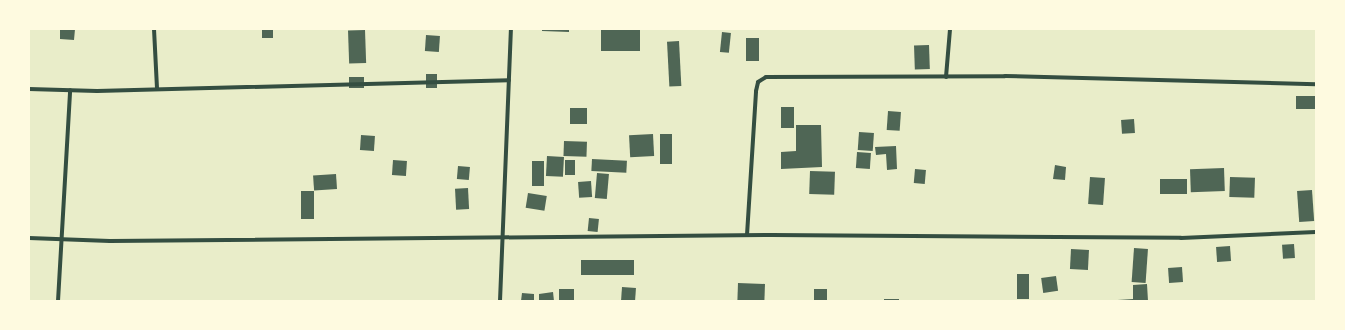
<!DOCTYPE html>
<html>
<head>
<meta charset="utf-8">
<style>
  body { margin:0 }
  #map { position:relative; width:1345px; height:330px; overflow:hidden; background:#e9edc9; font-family:"Alegreya Sans",sans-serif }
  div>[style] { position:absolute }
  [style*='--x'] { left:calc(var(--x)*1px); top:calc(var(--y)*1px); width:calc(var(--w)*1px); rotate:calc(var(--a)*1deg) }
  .building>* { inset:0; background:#4f6655; transform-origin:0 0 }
  .minor>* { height:4px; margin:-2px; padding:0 2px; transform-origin:2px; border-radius:2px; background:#344e41 }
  span { translate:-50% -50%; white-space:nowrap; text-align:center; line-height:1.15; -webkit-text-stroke:4px #fefae0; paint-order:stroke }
  .frame { position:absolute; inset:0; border:30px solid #fefae0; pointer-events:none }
</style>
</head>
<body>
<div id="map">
  <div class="building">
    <div style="clip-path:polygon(60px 29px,75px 29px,74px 40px,60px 39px)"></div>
    <div style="left:262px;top:29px;width:11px;height:9px"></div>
    <div style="clip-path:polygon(542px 29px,569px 29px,569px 32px,542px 31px)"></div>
    <div style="left:601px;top:29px;width:39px;height:22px"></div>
    <div style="left:365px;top:30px;width:33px;height:17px;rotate:88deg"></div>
    <div style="left:722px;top:32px;width:9px;height:20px;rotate:6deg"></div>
    <div style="left:426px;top:35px;width:14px;height:16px;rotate:4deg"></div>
    <div style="left:746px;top:38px;width:13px;height:23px"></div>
    <div style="left:679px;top:41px;width:45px;height:12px;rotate:87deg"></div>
    <div style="left:929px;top:45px;width:24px;height:15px;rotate:88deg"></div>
    <div style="left:426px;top:74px;width:11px;height:14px"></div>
    <div style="left:349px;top:77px;width:15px;height:11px"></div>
    <div style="left:1316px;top:96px;width:13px;height:20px;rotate:90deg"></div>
    <div style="left:781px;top:107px;width:13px;height:21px"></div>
    <div style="left:570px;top:108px;width:17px;height:16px"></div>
    <div style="left:888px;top:111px;width:13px;height:19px;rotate:4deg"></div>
    <div style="left:1134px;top:119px;width:14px;height:13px;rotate:86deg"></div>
    <div style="clip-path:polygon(796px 125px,821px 125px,822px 167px,781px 169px,781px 152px,796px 151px)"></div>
    <div style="left:859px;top:132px;width:15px;height:18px;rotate:4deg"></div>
    <div style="left:653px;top:134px;width:22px;height:24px;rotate:87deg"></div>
    <div style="left:660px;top:134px;width:12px;height:30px"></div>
    <div style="left:361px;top:135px;width:14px;height:15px;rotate:4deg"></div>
    <div style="left:564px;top:141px;width:23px;height:15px;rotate:2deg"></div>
    <div style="clip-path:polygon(896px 146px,897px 169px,887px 170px,886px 154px,876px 155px,875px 147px)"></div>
    <div style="left:857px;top:152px;width:14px;height:16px;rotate:4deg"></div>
    <div style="left:547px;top:156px;width:17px;height:20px;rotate:3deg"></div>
    <div style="left:592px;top:159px;width:35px;height:12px;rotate:3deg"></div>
    <div style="left:393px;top:160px;width:14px;height:15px;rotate:4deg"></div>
    <div style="left:565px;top:160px;width:10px;height:15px"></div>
    <div style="left:532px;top:161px;width:12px;height:25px"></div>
    <div style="clip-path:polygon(1055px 165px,1066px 167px,1065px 180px,1053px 179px)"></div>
    <div style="left:458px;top:166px;width:12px;height:13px;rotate:5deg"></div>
    <div style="left:1224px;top:168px;width:23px;height:34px;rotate:88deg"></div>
    <div style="left:915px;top:169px;width:11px;height:14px;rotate:5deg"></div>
    <div style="left:810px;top:171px;width:25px;height:23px;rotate:2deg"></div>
    <div style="left:597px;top:173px;width:12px;height:25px;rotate:5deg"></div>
    <div style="left:336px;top:174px;width:15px;height:23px;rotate:86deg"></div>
    <div style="left:1090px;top:177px;width:15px;height:27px;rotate:4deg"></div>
    <div style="left:1230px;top:177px;width:25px;height:20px;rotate:2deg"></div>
    <div style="left:1187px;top:179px;width:15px;height:27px;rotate:90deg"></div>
    <div style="left:591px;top:181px;width:16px;height:13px;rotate:86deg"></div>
    <div style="left:468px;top:188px;width:21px;height:13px;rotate:87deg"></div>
    <div style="left:1312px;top:190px;width:31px;height:15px;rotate:86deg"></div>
    <div style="left:301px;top:191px;width:13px;height:28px"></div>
    <div style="left:528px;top:193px;width:19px;height:15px;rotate:9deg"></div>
    <div style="left:589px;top:218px;width:10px;height:13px;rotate:6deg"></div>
    <div style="left:1294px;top:244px;width:14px;height:12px;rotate:86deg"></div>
    <div style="left:1230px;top:246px;width:15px;height:14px;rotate:86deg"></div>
    <div style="left:1134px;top:248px;width:14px;height:34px;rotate:4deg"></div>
    <div style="left:1071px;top:249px;width:18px;height:20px;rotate:3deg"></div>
    <div style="left:634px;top:260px;width:15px;height:53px;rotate:90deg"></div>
    <div style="left:1182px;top:267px;width:15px;height:14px;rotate:86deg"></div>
    <div style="left:1017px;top:274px;width:12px;height:25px"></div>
    <div style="left:1056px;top:276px;width:15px;height:15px;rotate:82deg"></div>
    <div style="left:738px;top:283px;width:27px;height:17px;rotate:2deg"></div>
    <div style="clip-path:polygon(1147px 284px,1148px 301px,1102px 301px,1133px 299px,1133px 285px)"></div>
    <div style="left:622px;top:287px;width:14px;height:14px;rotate:4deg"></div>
    <div style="left:559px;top:289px;width:15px;height:12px"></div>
    <div style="left:814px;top:289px;width:13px;height:12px"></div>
    <div style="clip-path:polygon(553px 292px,554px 301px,539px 301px,539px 294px)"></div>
    <div style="clip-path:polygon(522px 293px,534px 294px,534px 301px,521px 301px)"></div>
    <div style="left:884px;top:299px;width:15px;height:2px"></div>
  </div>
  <div class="minor">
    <div style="--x:154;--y:29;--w:60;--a:87.1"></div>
    <div style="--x:946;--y:77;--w:48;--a:-85.2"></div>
    <div style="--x:29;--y:89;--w:68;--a:1.7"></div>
    <div style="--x:97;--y:91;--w:412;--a:-1.5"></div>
    <div style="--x:747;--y:235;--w:144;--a:-86.4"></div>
    <div style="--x:756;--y:91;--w:9;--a:-77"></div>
    <div style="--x:758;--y:82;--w:9;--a:-32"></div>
    <div style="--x:766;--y:77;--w:239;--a:-0.2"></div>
    <div style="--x:1005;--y:76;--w:311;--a:1.5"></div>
    <div style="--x:29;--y:238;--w:81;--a:2.1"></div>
    <div style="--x:110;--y:241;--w:662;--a:-0.52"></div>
    <div style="--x:772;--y:235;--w:409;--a:0.4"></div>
    <div style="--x:1181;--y:238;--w:135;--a:-2.5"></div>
    <div style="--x:58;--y:301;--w:211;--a:-86.7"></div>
    <div style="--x:500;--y:301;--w:272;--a:-87.7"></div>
  </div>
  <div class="frame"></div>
</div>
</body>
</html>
